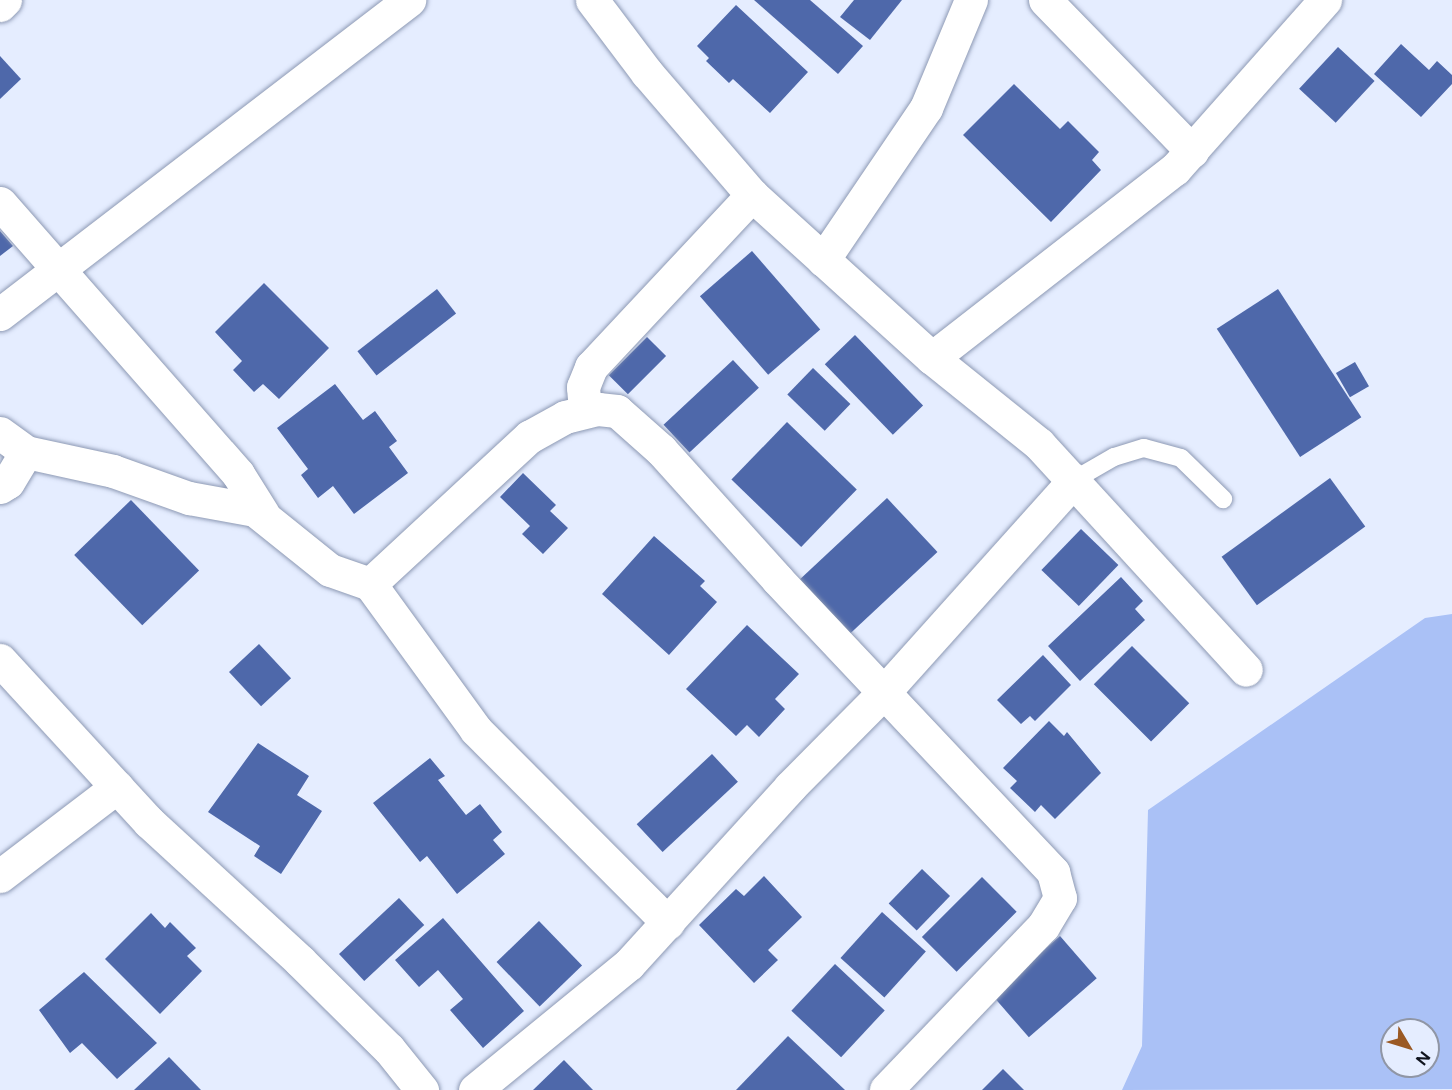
<!DOCTYPE html>
<html>
<head>
<meta charset="utf-8">
<style>
  body { margin:0 }
  #map { position:relative; width:1452px; height:1090px; overflow:hidden; background:#e5edff; font-family:Figtree,sans-serif }
  div>[style] { position:absolute }
  [style*='--x'] { left:calc(var(--x)*1px); top:calc(var(--y)*1px); width:calc(var(--w)*1px); rotate:calc(var(--a)*1deg) }
  .green>* { inset:0; background:#aac1f6 }
  .building>* { inset:0; background:#4e68aa; transform-origin:0 0 }
  .roads { filter:drop-shadow(0 0 2px #8d99b4) drop-shadow(0 0 2px #8d99b4) }
  .lane>* { height:18px; margin:-9px; padding:0 9px; transform-origin:9px; border-radius:9px; background:#fff }
  .street>* { height:33px; margin:-16.5px; padding:0 16.5px; transform-origin:16.5px; border-radius:16.5px; background:#fff }
  .secondary>* { height:33px; margin:-16.5px; padding:0 16.5px; transform-origin:16.5px; border-radius:16.5px; background:#fff }
  span { translate:-50% -50%; white-space:nowrap; text-align:center; line-height:1.15; -webkit-text-stroke:6px #e5edff; paint-order:stroke }
  .north { position:absolute; left:1380px; top:1018px; width:60px; height:60px; box-sizing:border-box; background:#e5edff; border:2px solid #9096a5; border-radius:50%; rotate:128deg; font-size:16px; font-weight:700; line-height:24px; text-align:center; color:#10141e }
  .north::after { content:''; display:block; margin:auto; width:21px; height:27px; background:#9a5924; clip-path:polygon(50% 0,100% 100%,50% 72%,0 100%) }
</style>
</head>
<body>
<div id="map">
  <div class="green">
    <div style="clip-path:polygon(evenodd,1452px 614px,1452px 1089px,1122px 1090px,1142px 1046px,1148px 810px,1425px 618px,1452px 614px,1392px 1030px,1428px 1030px,1428px 1066px,1392px 1066px,1392px 1030px)"></div>
  </div>
  <div class="building">
    <div style="clip-path:polygon(754px 0,810px 0,863px 46px,838px 74px)"></div>
    <div style="clip-path:polygon(854px 0,902px 0,870px 40px,840px 17px)"></div>
    <div style="clip-path:polygon(736px 5px,808px 72px,770px 113px,733px 79px,729px 83px,706px 61px,709px 58px,697px 46px)"></div>
    <div style="clip-path:polygon(1401px 44px,1429px 70px,1437px 61px,1452px 75px,1452px 84px,1421px 117px,1374px 74px)"></div>
    <div style="left:1338px;top:47px;width:50px;height:57px;rotate:43deg"></div>
    <div style="clip-path:polygon(0 56px,21px 79px,0 99px)"></div>
    <div style="clip-path:polygon(1014px 84px,1060px 129px,1068px 121px,1099px 152px,1092px 160px,1101px 170px,1051px 222px,963px 135px)"></div>
    <div style="clip-path:polygon(0 231px,13px 246px,0 256px)"></div>
    <div style="left:752px;top:251px;width:104px;height:69px;rotate:49deg"></div>
    <div style="clip-path:polygon(264px 283px,329px 348px,279px 399px,263px 384px,254px 392px,233px 370px,242px 361px,215px 332px)"></div>
    <div style="left:437px;top:289px;width:31px;height:101px;rotate:52deg"></div>
    <div style="left:1278px;top:289px;width:153px;height:73px;rotate:57deg"></div>
    <div style="left:855px;top:335px;width:98px;height:42px;rotate:46deg"></div>
    <div style="left:647px;top:337px;width:27px;height:54px;rotate:45deg"></div>
    <div style="left:733px;top:360px;width:38px;height:95px;rotate:47deg"></div>
    <div style="left:1355px;top:362px;width:28px;height:22px;rotate:60deg"></div>
    <div style="left:813px;top:368px;width:52px;height:37px;rotate:44deg"></div>
    <div style="clip-path:polygon(335px 384px,363px 420px,375px 411px,397px 441px,389px 447px,408px 473px,354px 514px,333px 486px,318px 498px,301px 475px,308px 469px,277px 428px)"></div>
    <div style="left:787px;top:422px;width:97px;height:80px;rotate:44deg"></div>
    <div style="clip-path:polygon(523px 473px,556px 505px,550px 511px,568px 528px,543px 554px,522px 534px,530px 526px,500px 497px)"></div>
    <div style="left:1330px;top:478px;width:60px;height:134px;rotate:54deg"></div>
    <div style="left:887px;top:498px;width:74px;height:119px;rotate:47deg"></div>
    <div style="left:131px;top:500px;width:98px;height:79px;rotate:46deg"></div>
    <div style="left:1081px;top:529px;width:52px;height:57px;rotate:44deg"></div>
    <div style="clip-path:polygon(654px 536px,705px 581px,700px 586px,717px 602px,669px 655px,602px 594px)"></div>
    <div style="clip-path:polygon(1121px 577px,1143px 601px,1135px 609px,1145px 620px,1080px 681px,1048px 646px)"></div>
    <div style="clip-path:polygon(747px 625px,799px 674px,775px 699px,785px 709px,759px 737px,747px 725px,736px 736px,686px 689px)"></div>
    <div style="left:259px;top:644px;width:47px;height:41px;rotate:47deg"></div>
    <div style="left:1132px;top:646px;width:81px;height:54px;rotate:45deg"></div>
    <div style="clip-path:polygon(1043px 655px,1071px 685px,1035px 721px,1030px 716px,1021px 724px,997px 700px)"></div>
    <div style="clip-path:polygon(1049px 721px,1064px 736px,1067px 732px,1101px 773px,1055px 819px,1041px 805px,1035px 812px,1010px 788px,1017px 781px,1003px 768px)"></div>
    <div style="clip-path:polygon(258px 743px,309px 776px,297px 795px,322px 811px,281px 874px,254px 856px,260px 846px,208px 812px)"></div>
    <div style="left:712px;top:754px;width:38px;height:103px;rotate:47deg"></div>
    <div style="clip-path:polygon(430px 758px,445px 776px,438px 780px,466px 815px,480px 804px,502px 832px,493px 840px,505px 854px,457px 894px,427px 856px,420px 862px,373px 803px)"></div>
    <div style="left:922px;top:869px;width:39px;height:48px;rotate:44deg"></div>
    <div style="clip-path:polygon(764px 876px,802px 917px,768px 950px,778px 960px,754px 983px,699px 925px,736px 889px,744px 896px)"></div>
    <div style="left:982px;top:877px;width:49px;height:85px;rotate:45deg"></div>
    <div style="left:399px;top:898px;width:37px;height:82px;rotate:47deg"></div>
    <div style="left:882px;top:912px;width:59px;height:62px;rotate:42deg"></div>
    <div style="clip-path:polygon(151px 913px,165px 928px,170px 922px,196px 948px,187px 956px,202px 971px,160px 1014px,105px 959px)"></div>
    <div style="clip-path:polygon(443px 918px,524px 1011px,483px 1048px,450px 1010px,463px 999px,438px 970px,419px 987px,395px 960px)"></div>
    <div style="left:539px;top:921px;width:62px;height:59px;rotate:46deg"></div>
    <div style="left:1060px;top:936px;width:56px;height:90px;rotate:49deg"></div>
    <div style="left:835px;top:964px;width:68px;height:64px;rotate:43deg"></div>
    <div style="clip-path:polygon(84px 972px,157px 1043px,117px 1079px,82px 1043px,70px 1053px,39px 1010px)"></div>
    <div style="clip-path:polygon(788px 1036px,845px 1090px,736px 1090px)"></div>
    <div style="clip-path:polygon(169px 1057px,201px 1090px,134px 1090px)"></div>
    <div style="clip-path:polygon(564px 1060px,593px 1090px,533px 1090px)"></div>
    <div style="clip-path:polygon(1003px 1069px,1024px 1090px,982px 1090px)"></div>
  </div>
  <div class="roads">
    <div class="lane">
      <div style="--x:1074;--y:480;--w:46;--a:-29.9"></div>
      <div style="--x:1114;--y:457;--w:31;--a:-17"></div>
      <div style="--x:1144;--y:448;--w:38;--a:15"></div>
      <div style="--x:1181;--y:458;--w:59;--a:44.3"></div>
    </div>
    <div class="street">
      <div style="--x:592;--y:0;--w:91;--a:53"></div>
      <div style="--x:647;--y:73;--w:161;--a:49.3"></div>
      <div style="--x:752;--y:195;--w:243;--a:42.2"></div>
      <div style="--x:932;--y:358;--w:137;--a:38.8"></div>
      <div style="--x:1039;--y:444;--w:306;--a:47.5"></div>
      <div style="--x:1045;--y:0;--w:211;--a:45.8"></div>
      <div style="--x:0;--y:5;--w:7;--a:-45"></div>
      <div style="--x:0;--y:203;--w:361;--a:48.7"></div>
      <div style="--x:238;--y:474;--w:47;--a:58"></div>
      <div style="--x:823;--y:260;--w:184;--a:-55.9"></div>
      <div style="--x:926;--y:108;--w:117;--a:-67.4"></div>
      <div style="--x:932;--y:358;--w:308;--a:-37.9"></div>
      <div style="--x:1175;--y:169;--w:226;--a:-48.4"></div>
      <div style="--x:585;--y:410;--w:23;--a:-95"></div>
      <div style="--x:583;--y:387;--w:22;--a:-68"></div>
      <div style="--x:591;--y:367;--w:236;--a:-46.9"></div>
      <div style="--x:0;--y:433;--w:32;--a:36"></div>
      <div style="--x:26;--y:452;--w:89;--a:12.3"></div>
      <div style="--x:113;--y:471;--w:81;--a:19.6"></div>
      <div style="--x:189;--y:498;--w:67;--a:10.3"></div>
      <div style="--x:255;--y:510;--w:96;--a:38.7"></div>
      <div style="--x:330;--y:570;--w:42;--a:19.3"></div>
      <div style="--x:370;--y:584;--w:180;--a:54"></div>
      <div style="--x:476;--y:730;--w:272;--a:45.1"></div>
      <div style="--x:0;--y:487;--w:9;--a:-32"></div>
      <div style="--x:8;--y:482;--w:35;--a:-59"></div>
      <div style="--x:370;--y:584;--w:217;--a:-42.8"></div>
      <div style="--x:529;--y:437;--w:41;--a:-29.1"></div>
      <div style="--x:565;--y:417;--w:34;--a:-14"></div>
      <div style="--x:598;--y:409;--w:19;--a:6"></div>
      <div style="--x:617;--y:411;--w:59;--a:41.6"></div>
      <div style="--x:661;--y:450;--w:173;--a:48"></div>
      <div style="--x:777;--y:579;--w:403;--a:46.7"></div>
      <div style="--x:1053;--y:872;--w:27;--a:75"></div>
      <div style="--x:1060;--y:898;--w:33;--a:121"></div>
      <div style="--x:1043;--y:926;--w:227;--a:133.8"></div>
      <div style="--x:0;--y:660;--w:220;--a:47.4"></div>
      <div style="--x:149;--y:822;--w:205;--a:42.6"></div>
      <div style="--x:300;--y:961;--w:125;--a:44.7"></div>
      <div style="--x:389;--y:1049;--w:53;--a:51.2"></div>
      <div style="--x:0;--y:876;--w:147;--a:-37.3"></div>
      <div style="--x:475;--y:1090;--w:199;--a:-39.3"></div>
      <div style="--x:629;--y:964;--w:239;--a:-47.7"></div>
      <div style="--x:790;--y:787;--w:134;--a:-45.3"></div>
      <div style="--x:884;--y:692;--w:285;--a:-48.1"></div>
    </div>
    <div class="secondary">
      <div style="--x:0;--y:314;--w:516;--a:-37.51"></div>
    </div>
  </div>
  <div class="north">N</div>
</div>
</body>
</html>
